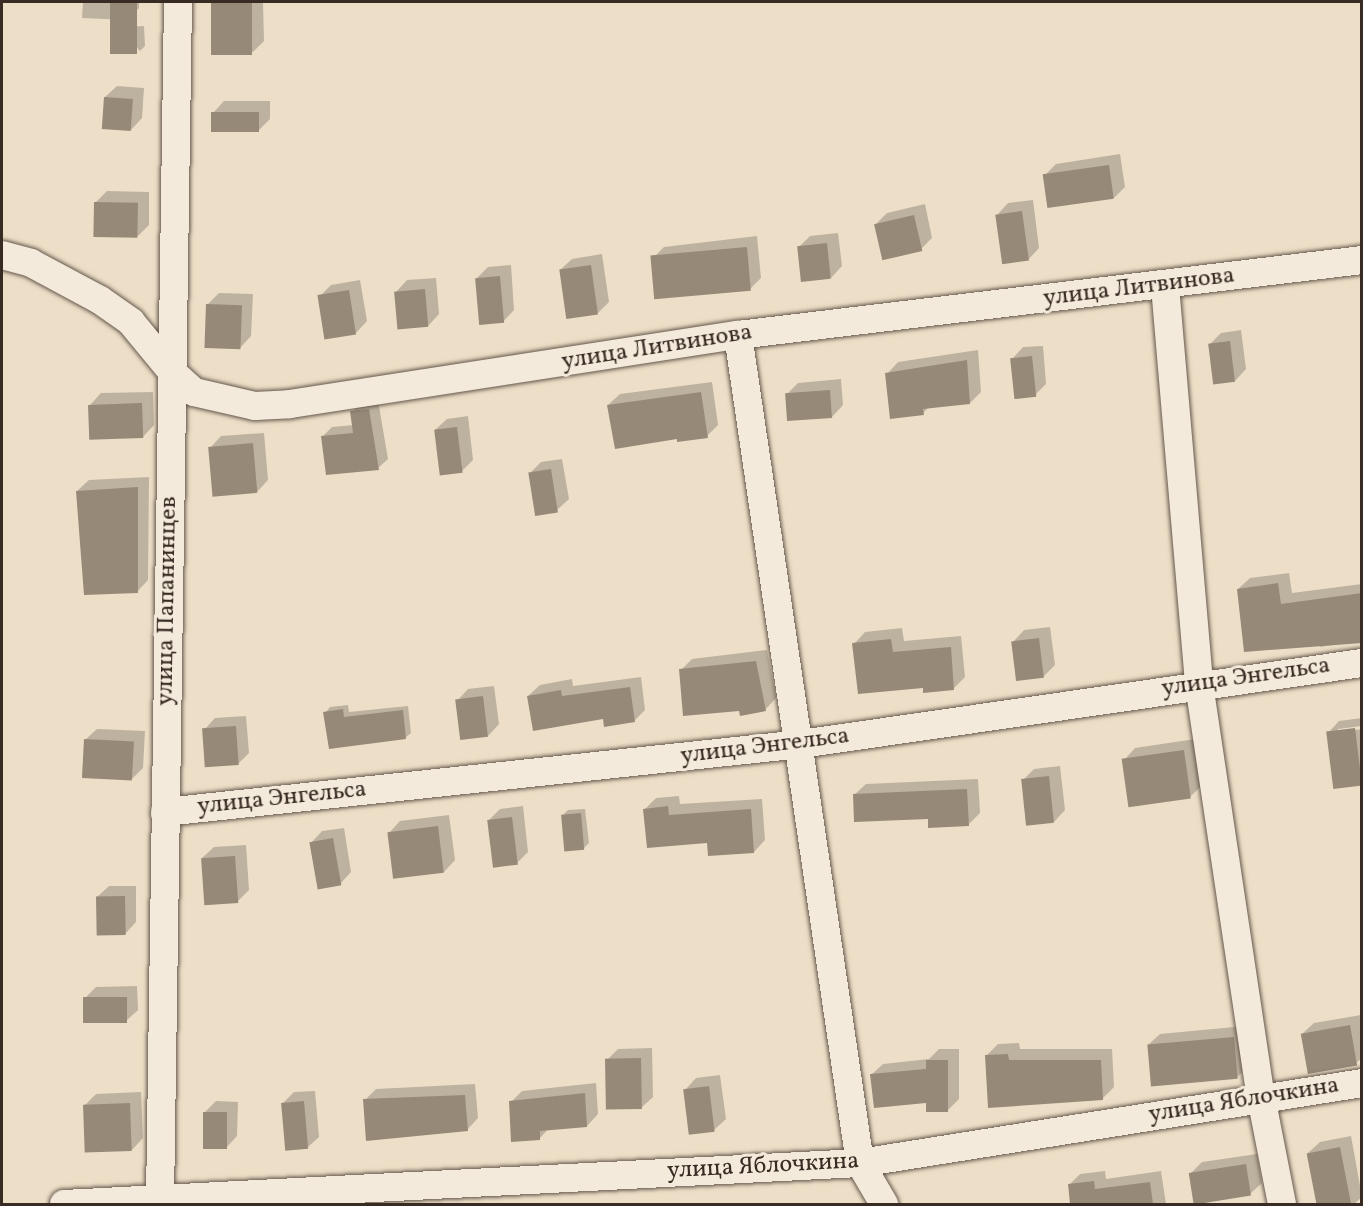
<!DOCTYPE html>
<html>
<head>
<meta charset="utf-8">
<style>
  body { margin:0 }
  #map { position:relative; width:1363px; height:1206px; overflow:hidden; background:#eddfc7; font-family:Vollkorn,serif }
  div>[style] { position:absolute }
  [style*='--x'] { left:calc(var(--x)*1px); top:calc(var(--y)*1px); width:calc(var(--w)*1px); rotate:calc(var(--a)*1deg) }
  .shadow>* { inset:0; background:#0003 }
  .building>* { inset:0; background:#968978; transform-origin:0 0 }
  .roads { filter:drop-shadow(0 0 2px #65584c) drop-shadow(0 0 2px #65584c) }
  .minor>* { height:28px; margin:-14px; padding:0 14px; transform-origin:14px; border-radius:14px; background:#f3eadb }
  span { translate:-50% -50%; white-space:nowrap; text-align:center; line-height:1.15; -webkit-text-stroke:6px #f3eadb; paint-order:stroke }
  .street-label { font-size:24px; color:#382b23 }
  .frame { position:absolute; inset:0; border:3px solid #382b23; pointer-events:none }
</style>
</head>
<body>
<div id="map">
  <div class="shadow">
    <div style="clip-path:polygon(83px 2px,139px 2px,139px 8px,127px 20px,82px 18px)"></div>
    <div style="clip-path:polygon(217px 2px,263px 2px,264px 41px,253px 52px,217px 22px)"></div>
    <div style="clip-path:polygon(144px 26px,145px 46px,140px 51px,118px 27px)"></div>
    <div style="clip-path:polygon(117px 86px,144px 88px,142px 118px,131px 130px,105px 97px)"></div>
    <div style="clip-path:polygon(224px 101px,270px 101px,270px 119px,258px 131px,213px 113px)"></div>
    <div style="clip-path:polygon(1120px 154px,1125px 187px,1114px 198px,1044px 176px,1056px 164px)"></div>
    <div style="clip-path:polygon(107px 191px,149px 192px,149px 225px,138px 236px,95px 203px)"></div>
    <div style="clip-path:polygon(1033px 200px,1039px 248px,1028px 260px,997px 215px,1008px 203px)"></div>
    <div style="clip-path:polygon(925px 204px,932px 238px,921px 249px,876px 224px,887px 213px)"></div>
    <div style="clip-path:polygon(838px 233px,842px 266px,831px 278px,798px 248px,810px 236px)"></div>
    <div style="clip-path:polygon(757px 236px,761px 278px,750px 289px,653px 258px,664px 247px)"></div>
    <div style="clip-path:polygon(602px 254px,609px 302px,598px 313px,560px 270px,572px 259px)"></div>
    <div style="clip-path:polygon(511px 265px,514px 310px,503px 322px,477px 278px,488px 267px)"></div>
    <div style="clip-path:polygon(436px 278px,439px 314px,428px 326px,396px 292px,407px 280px)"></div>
    <div style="clip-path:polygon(360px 280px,367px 321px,356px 333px,320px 296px,331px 285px)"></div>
    <div style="clip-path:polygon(219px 293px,253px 294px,251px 336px,240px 348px,207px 305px)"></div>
    <div style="clip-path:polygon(1241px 330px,1246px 369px,1235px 381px,1210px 344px,1221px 333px)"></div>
    <div style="clip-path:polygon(1043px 346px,1046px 384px,1035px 395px,1012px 359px,1023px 347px)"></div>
    <div style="clip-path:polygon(978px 350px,981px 392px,970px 403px,930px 406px,923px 413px,887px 374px,898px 362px)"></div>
    <div style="clip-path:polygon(841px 379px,843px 405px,832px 417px,787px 394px,798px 383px)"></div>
    <div style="clip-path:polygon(712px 382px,718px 425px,707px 436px,678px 437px,608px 405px,620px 394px)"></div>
    <div style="clip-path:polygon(153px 392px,154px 425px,143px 437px,90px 405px,101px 393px)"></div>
    <div style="clip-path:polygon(378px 400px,388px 459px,378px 468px,322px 437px,332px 427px,354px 425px,352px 412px,362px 402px)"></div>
    <div style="clip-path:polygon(468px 416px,473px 460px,462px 471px,435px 430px,447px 419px)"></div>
    <div style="clip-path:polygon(264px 433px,268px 480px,257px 492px,210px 448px,221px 436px)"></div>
    <div style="clip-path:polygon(562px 459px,569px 499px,557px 510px,529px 474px,541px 462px)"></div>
    <div style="clip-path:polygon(149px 477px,148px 580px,137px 592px,77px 491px,89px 480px)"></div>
    <div style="clip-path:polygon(1289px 573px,1292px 593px,1362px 584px,1362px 640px,1320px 647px,1319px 642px,1238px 589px,1250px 578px)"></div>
    <div style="clip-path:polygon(1050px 627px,1055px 665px,1043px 677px,1013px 642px,1024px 630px)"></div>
    <div style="clip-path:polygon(902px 628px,904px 641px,961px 636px,965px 677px,954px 688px,854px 644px,865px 632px)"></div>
    <div style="clip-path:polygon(767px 650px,776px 698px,765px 710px,740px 710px,681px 670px,692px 659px)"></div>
    <div style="clip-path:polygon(641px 677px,645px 710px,634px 721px,604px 717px,528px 696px,540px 685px,572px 679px,573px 686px)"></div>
    <div style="clip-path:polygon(494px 686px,499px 724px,488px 736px,457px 701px,468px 689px)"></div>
    <div style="clip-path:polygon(348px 705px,349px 712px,408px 706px,411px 733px,405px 738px,325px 713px,330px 707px)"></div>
    <div style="clip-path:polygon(246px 716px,249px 753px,238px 764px,204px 730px,215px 718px)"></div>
    <div style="clip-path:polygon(1362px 718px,1362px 726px,1338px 729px,1338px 732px,1362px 729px,1362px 785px,1328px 733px,1339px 721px)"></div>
    <div style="clip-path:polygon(97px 729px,145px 731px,143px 768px,132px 779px,85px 740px)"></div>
    <div style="clip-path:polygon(1195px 739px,1202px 785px,1190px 797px,1124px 760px,1135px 748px)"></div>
    <div style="clip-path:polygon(1060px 766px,1065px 810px,1054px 822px,1023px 780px,1034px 769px)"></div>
    <div style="clip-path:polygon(978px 779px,980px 813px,968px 825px,929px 818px,854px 795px,866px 784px)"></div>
    <div style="clip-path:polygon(679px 796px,680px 804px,762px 799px,765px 840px,754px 852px,709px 841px,645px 809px,656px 798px)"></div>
    <div style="clip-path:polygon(523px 806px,528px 852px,517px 863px,489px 820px,500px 809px)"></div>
    <div style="clip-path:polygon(585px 809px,589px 843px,584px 848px,562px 816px,568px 810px)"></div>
    <div style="clip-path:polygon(449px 815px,455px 860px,444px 872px,389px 833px,400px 821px)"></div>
    <div style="clip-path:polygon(344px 828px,351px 872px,340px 884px,311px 843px,322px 831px)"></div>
    <div style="clip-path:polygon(246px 845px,249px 890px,237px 902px,202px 858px,214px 847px)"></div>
    <div style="clip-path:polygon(109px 886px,136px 886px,136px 922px,125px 934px,97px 897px)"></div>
    <div style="clip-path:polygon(137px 986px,138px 1010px,126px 1021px,85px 998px,96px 987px)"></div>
    <div style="clip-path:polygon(1361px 1015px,1362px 1058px,1356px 1063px,1302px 1034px,1314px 1023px)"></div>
    <div style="clip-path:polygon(1245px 1026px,1249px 1066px,1237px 1077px,1148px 1045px,1160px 1034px)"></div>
    <div style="clip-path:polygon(1019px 1043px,1020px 1049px,1112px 1049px,1114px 1087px,1102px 1099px,986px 1056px,998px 1044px)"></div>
    <div style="clip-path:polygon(652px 1048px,653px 1097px,641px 1108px,607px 1060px,618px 1049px)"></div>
    <div style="clip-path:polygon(939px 1049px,959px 1049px,959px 1099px,948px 1110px,871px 1075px,883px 1064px,929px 1059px)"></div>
    <div style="clip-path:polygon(720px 1075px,726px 1119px,714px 1130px,685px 1090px,696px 1078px)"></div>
    <div style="clip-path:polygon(596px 1083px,598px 1114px,587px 1126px,549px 1128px,540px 1138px,511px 1102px,522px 1091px)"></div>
    <div style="clip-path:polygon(475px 1084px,478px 1118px,467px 1130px,365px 1100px,376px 1089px)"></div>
    <div style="clip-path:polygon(315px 1091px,319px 1137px,307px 1148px,282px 1104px,294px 1092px)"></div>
    <div style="clip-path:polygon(141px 1092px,143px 1138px,132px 1150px,85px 1105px,96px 1094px)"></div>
    <div style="clip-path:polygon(216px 1101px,238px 1102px,237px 1136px,226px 1148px,205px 1112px)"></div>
    <div style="clip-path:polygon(1351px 1136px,1362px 1197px,1354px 1204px,1318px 1204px,1308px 1153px,1320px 1142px)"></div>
    <div style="clip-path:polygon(1257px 1154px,1262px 1183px,1250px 1194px,1191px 1173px,1202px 1162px)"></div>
    <div style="clip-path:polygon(1105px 1171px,1106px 1179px,1161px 1171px,1166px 1204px,1072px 1204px,1069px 1185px,1080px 1174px)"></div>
  </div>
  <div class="building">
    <div style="left:110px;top:2px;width:27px;height:52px"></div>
    <div style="left:211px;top:2px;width:41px;height:53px"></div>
    <div style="left:104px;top:97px;width:29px;height:32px;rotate:4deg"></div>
    <div style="left:211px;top:112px;width:48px;height:20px"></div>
    <div style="left:1109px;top:165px;width:34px;height:67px;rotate:82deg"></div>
    <div style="left:94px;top:202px;width:44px;height:35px;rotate:1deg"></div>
    <div style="left:1022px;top:211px;width:50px;height:27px;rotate:82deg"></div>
    <div style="left:914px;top:215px;width:37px;height:41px;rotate:77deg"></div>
    <div style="left:827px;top:243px;width:36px;height:30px;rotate:84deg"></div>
    <div style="left:747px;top:247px;width:44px;height:97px;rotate:85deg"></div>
    <div style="left:591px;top:265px;width:50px;height:32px;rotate:82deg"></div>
    <div style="left:500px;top:276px;width:47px;height:25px;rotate:85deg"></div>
    <div style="left:425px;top:289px;width:38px;height:31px;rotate:85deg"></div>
    <div style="left:349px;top:290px;width:45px;height:32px;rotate:81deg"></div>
    <div style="left:206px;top:304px;width:36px;height:44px;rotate:2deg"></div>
    <div style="left:1230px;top:341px;width:41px;height:22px;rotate:83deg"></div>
    <div style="left:1032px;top:356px;width:41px;height:22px;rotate:84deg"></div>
    <div style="clip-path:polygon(967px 360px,970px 404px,923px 409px,924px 415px,890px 419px,885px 373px)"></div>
    <div style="left:830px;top:390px;width:28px;height:45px;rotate:86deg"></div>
    <div style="clip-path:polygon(701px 392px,708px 438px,677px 442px,677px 439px,615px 449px,607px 405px)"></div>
    <div style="left:142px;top:403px;width:35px;height:54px;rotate:88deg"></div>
    <div style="clip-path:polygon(369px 409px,379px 470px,326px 475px,321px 436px,353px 433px,350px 411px)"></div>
    <div style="left:457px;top:427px;width:46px;height:23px;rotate:83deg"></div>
    <div style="left:253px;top:443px;width:50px;height:45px;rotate:85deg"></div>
    <div style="left:551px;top:469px;width:44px;height:23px;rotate:81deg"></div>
    <div style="clip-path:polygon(138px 487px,138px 593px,84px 595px,76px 491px)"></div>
    <div style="clip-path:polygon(1278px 583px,1281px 604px,1362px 593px,1362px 643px,1244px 652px,1237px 589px)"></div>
    <div style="left:1039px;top:638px;width:40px;height:28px;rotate:83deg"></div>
    <div style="clip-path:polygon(891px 639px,893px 652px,951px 647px,954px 690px,923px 693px,923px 688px,858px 694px,852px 643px)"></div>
    <div style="clip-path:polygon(756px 661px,766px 711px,740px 716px,739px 711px,683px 716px,679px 669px)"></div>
    <div style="clip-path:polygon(630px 687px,635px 722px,604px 727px,603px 719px,533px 731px,527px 696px,561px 690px,562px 696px)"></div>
    <div style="left:483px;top:696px;width:41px;height:28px;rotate:83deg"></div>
    <div style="clip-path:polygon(343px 709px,344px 717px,403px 710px,406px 739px,329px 749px,323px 712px)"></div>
    <div style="left:236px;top:726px;width:39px;height:34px;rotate:86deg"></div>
    <div style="left:1355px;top:728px;width:58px;height:29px;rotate:83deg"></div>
    <div style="left:84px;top:739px;width:50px;height:39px;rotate:3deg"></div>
    <div style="left:1184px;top:750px;width:49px;height:63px;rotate:82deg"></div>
    <div style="left:1049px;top:776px;width:47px;height:28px;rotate:84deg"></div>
    <div style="clip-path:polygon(967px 789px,969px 826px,928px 828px,928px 819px,854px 822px,853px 794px)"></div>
    <div style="clip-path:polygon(668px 806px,669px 815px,751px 809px,754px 853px,708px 856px,707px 843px,647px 848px,643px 809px)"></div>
    <div style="left:581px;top:813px;width:37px;height:20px;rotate:85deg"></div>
    <div style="left:512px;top:817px;width:48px;height:25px;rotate:83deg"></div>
    <div style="left:438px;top:826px;width:47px;height:51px;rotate:83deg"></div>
    <div style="left:333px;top:838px;width:48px;height:24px;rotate:80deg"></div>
    <div style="left:235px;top:856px;width:47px;height:34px;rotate:86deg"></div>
    <div style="left:125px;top:896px;width:39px;height:29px;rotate:89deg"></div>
    <div style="left:83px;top:997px;width:44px;height:26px"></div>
    <div style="left:1350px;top:1025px;width:41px;height:50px;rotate:80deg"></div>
    <div style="left:1234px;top:1037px;width:42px;height:87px;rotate:85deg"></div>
    <div style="clip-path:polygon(1008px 1054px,1009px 1060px,1101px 1060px,1103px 1100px,988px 1108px,985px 1055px)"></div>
    <div style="left:641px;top:1058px;width:51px;height:36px;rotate:89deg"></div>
    <div style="clip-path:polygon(926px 1060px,948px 1060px,948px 1112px,926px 1112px,926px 1103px,874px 1108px,870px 1074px,926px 1069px)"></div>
    <div style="left:709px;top:1086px;width:46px;height:26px;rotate:83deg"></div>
    <div style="clip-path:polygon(585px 1093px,587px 1127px,540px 1131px,540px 1140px,511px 1142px,509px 1101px)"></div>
    <div style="clip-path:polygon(465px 1095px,468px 1131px,366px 1141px,363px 1099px)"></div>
    <div style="left:304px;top:1101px;width:48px;height:23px;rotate:85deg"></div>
    <div style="left:130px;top:1103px;width:48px;height:47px;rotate:88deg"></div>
    <div style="left:203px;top:1112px;width:24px;height:37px"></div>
    <div style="left:1340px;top:1147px;width:58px;height:34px;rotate:79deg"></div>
    <div style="left:1246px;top:1164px;width:32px;height:58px;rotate:81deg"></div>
    <div style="clip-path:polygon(1094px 1181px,1095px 1189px,1150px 1182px,1153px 1204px,1070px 1204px,1068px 1184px)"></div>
  </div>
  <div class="roads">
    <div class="minor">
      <div style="--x:2;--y:255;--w:30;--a:15"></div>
      <div style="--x:31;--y:263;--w:78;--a:28.2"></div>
      <div style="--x:100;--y:300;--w:38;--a:35"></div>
      <div style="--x:131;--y:322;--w:65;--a:50.6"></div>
      <div style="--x:172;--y:372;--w:30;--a:42"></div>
      <div style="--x:194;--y:392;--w:63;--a:12.9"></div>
      <div style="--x:255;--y:406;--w:35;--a:-3"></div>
      <div style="--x:290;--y:404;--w:453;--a:-8.8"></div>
      <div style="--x:738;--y:335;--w:628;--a:-6.85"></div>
      <div style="--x:1165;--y:286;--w:399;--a:85.1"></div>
      <div style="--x:1199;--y:684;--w:418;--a:81.5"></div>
      <div style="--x:1261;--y:1097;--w:109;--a:78.9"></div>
      <div style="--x:738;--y:335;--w:837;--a:81.62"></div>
      <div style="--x:860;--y:1163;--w:48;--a:59.7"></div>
      <div style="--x:165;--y:812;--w:640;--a:-6.1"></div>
      <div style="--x:801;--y:744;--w:567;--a:-8.22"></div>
      <div style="--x:160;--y:1200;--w:1198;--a:-89.14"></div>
      <div style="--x:64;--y:1204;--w:797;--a:-2.95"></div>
      <div style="--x:860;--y:1163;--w:508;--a:-9.05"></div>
    </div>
  </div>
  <div class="street-label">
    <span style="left:1139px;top:288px;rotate:-7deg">улица Литвинова</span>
    <span style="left:657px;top:348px;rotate:-9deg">улица Литвинова</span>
    <span style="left:168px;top:601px;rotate:-89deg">улица Папанинцев</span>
    <span style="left:1246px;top:678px;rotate:-8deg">улица Энгельса</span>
    <span style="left:765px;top:747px;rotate:-7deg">улица Энгельса</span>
    <span style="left:282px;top:799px;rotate:-6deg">улица Энгельса</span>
    <span style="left:1244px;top:1101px;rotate:-9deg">улица Яблочкина</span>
    <span style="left:763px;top:1167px;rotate:-3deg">улица Яблочкина</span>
  </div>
  <div class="frame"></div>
</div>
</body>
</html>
